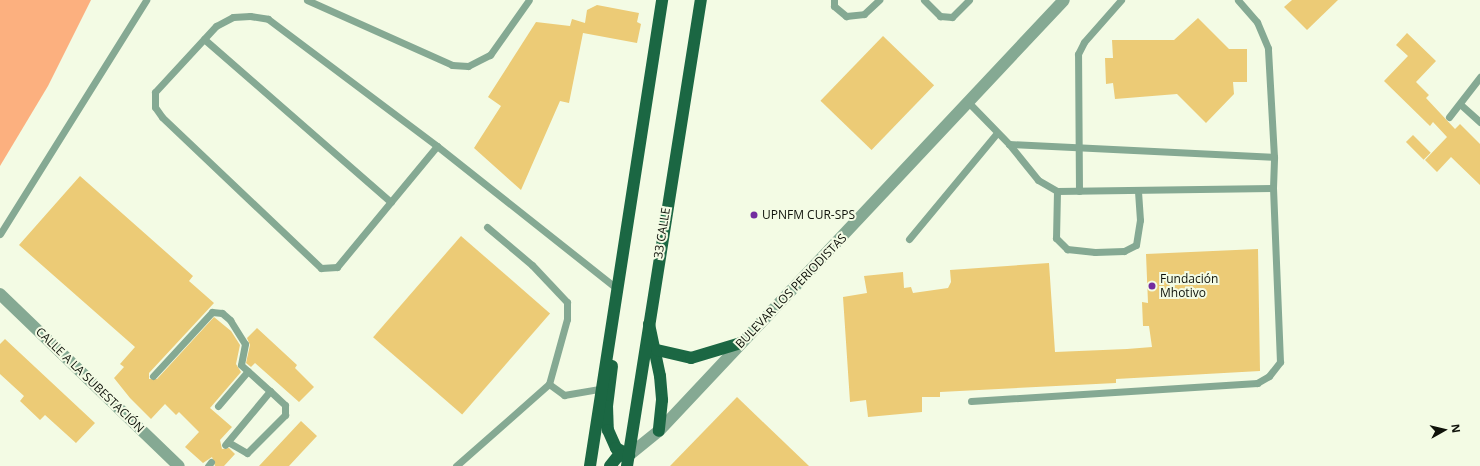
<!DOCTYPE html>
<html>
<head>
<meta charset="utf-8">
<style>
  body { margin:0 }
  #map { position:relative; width:1480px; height:466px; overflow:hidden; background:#f3fbe4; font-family:"Open Sans",sans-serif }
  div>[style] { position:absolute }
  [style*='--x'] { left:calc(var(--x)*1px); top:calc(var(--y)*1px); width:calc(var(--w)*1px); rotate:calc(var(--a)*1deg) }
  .forest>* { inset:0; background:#fcb07f }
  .building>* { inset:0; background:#eccb76; transform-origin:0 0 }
  .lane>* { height:7px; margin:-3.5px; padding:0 3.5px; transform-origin:3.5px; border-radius:3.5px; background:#85a993 }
  .street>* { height:12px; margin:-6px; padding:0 6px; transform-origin:6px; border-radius:6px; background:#85a993 }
  .primary>* { height:12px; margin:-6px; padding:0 6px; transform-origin:6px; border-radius:6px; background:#1b6743 }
  .dots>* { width:11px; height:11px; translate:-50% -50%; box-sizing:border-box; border:2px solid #f3fbe4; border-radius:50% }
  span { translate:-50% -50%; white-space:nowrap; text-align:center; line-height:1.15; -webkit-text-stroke:4px #f3fbe4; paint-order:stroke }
  .poi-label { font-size:12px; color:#0f120a }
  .left { translate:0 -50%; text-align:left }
  .street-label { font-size:12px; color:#0f120a }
  .north { position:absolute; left:1424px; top:410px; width:40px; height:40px; -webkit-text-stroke:3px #f3fbe4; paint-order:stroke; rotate:82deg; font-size:11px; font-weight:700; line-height:16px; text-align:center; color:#0f120a }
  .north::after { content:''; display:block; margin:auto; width:14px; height:18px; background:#0f120a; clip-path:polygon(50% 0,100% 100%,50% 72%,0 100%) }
</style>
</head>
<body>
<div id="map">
  <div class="forest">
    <div style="clip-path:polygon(0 0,91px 0,48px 86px,0 166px)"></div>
  </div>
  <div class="building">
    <div style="clip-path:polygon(1292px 0,1338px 0,1307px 30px,1284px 7px)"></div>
    <div style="clip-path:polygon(597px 5px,639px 13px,637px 22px,641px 24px,637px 43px,583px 33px,569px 103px,560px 101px,521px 190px,474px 148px,501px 106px,488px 97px,536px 22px,570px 26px,572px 19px,585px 23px,587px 10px)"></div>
    <div style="clip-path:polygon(1198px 18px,1229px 49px,1247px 49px,1247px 82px,1233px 82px,1234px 94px,1206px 123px,1177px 94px,1115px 99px,1113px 83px,1106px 84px,1105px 58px,1113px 58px,1112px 40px,1174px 40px)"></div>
    <div style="clip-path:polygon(1407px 33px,1436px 61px,1416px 82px,1429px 95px,1426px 98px,1455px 129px,1460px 124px,1480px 144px,1480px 185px,1451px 157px,1437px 172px,1425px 160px,1447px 137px,1433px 122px,1430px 126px,1384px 81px,1408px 56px,1396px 45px)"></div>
    <div style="left:883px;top:36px;width:71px;height:90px;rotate:44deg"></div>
    <div style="left:1413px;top:135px;width:25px;height:10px;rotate:45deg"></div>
    <div style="clip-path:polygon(80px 176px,193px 276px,189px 281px,214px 303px,149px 373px,149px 379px,157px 379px,214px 317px,231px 331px,240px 345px,236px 364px,241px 372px,210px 408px,232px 427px,220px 440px,222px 449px,229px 448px,235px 454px,224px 466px,215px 466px,212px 457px,203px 463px,185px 447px,199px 432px,179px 412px,176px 415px,165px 404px,151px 419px,130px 398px,114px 378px,124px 367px,120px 364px,135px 347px,19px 245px)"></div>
    <div style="left:461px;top:236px;width:118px;height:134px;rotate:41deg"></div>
    <div style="clip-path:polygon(1258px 249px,1260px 371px,1116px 379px,1116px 383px,940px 392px,940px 397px,922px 397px,922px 412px,868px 417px,866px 400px,850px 402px,843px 297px,867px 293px,864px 276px,903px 272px,904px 288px,911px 287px,913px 293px,948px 288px,951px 282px,950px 270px,1049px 263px,1055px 352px,1127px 349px,1152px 347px,1149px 326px,1143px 326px,1142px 302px,1148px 303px,1146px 254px)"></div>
    <div style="clip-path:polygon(257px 328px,297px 365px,295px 368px,314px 387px,299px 402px,255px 363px,251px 367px,246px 363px,250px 345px,247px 338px)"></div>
    <div style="clip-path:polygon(5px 339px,95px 423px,76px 443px,45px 415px,40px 420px,20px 401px,24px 396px,0 374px,0 344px)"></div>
    <div style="clip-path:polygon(737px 397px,809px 466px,670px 466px)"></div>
    <div style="clip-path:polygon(301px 421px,317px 436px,302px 452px,289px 466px,259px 466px)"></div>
  </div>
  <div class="lane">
    <div style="--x:307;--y:0;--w:159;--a:24.1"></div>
    <div style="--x:452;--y:65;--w:16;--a:4"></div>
    <div style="--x:468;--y:66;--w:25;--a:-27"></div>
    <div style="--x:490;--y:55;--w:67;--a:-54.7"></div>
    <div style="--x:834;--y:0;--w:6;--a:90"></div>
    <div style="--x:834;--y:6;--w:16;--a:40"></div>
    <div style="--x:846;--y:16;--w:18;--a:-6"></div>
    <div style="--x:864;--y:14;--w:21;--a:-43"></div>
    <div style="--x:924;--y:0;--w:23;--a:45"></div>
    <div style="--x:940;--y:16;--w:12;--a:5"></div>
    <div style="--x:952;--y:17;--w:24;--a:-45"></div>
    <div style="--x:204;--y:39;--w:248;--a:41.1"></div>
    <div style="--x:970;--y:104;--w:56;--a:45.7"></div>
    <div style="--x:1009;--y:144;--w:46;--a:51.1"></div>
    <div style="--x:1038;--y:180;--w:22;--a:30"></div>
    <div style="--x:1057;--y:191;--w:216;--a:-0.8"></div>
    <div style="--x:1273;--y:188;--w:31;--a:-88"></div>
    <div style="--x:1274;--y:157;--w:109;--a:-93.2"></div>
    <div style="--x:1268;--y:48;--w:28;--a:-113"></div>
    <div style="--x:1257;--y:22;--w:29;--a:-131"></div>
    <div style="--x:1460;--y:104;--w:27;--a:42"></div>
    <div style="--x:1449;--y:117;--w:51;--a:-52.2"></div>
    <div style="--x:1009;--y:144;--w:265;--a:2.8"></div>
    <div style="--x:437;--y:146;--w:157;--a:129.6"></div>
    <div style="--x:337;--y:267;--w:16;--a:176"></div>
    <div style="--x:321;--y:268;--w:219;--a:-136.5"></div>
    <div style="--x:162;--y:117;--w:12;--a:-125"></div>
    <div style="--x:155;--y:107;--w:15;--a:-90"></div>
    <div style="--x:155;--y:92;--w:90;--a:-47.3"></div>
    <div style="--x:216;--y:26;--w:19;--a:-28"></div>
    <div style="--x:233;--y:17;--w:17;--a:-3"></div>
    <div style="--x:250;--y:16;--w:18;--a:9"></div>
    <div style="--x:268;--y:19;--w:211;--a:36.9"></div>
    <div style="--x:437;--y:146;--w:227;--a:38.4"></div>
    <div style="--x:1057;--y:191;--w:47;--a:91.2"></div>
    <div style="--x:1056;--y:238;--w:16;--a:45"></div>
    <div style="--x:1067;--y:249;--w:28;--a:6"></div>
    <div style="--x:1095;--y:252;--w:29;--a:-2"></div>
    <div style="--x:1124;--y:251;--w:13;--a:-27"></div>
    <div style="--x:1136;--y:245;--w:25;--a:-81"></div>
    <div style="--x:1140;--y:220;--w:29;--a:-94"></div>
    <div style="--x:1079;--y:191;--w:137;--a:-90.4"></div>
    <div style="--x:1078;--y:54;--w:13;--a:-63"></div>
    <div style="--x:1084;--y:42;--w:56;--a:-48.6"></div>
    <div style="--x:487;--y:227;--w:59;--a:40.2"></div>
    <div style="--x:532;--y:265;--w:51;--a:46.6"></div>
    <div style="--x:567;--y:302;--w:17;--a:90"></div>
    <div style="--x:567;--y:319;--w:67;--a:105.5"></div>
    <div style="--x:549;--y:384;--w:19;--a:36"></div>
    <div style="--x:564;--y:395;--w:42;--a:-9.7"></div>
    <div style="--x:0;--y:234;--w:276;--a:-58"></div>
    <div style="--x:909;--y:239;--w:138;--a:-50.3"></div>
    <div style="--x:153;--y:376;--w:87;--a:-47.3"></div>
    <div style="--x:212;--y:312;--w:10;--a:6"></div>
    <div style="--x:222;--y:313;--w:11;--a:41"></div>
    <div style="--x:230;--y:320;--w:28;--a:58"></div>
    <div style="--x:245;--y:344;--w:21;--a:101"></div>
    <div style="--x:241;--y:365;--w:39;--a:42"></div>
    <div style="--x:270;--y:391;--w:70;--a:129.8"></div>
    <div style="--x:971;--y:401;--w:287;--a:-3.6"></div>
    <div style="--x:1257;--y:383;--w:14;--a:-30"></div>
    <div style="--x:1269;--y:376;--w:18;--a:-52"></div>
    <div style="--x:1280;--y:362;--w:174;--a:-92.3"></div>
    <div style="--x:218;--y:406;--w:46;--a:-49.4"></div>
    <div style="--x:228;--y:442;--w:22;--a:30"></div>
    <div style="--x:247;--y:453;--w:54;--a:-45"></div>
    <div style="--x:285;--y:415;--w:10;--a:-90"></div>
    <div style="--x:285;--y:405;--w:21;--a:-137"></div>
    <div style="--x:208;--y:466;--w:5;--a:-53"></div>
    <div style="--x:456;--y:466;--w:124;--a:-41.4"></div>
  </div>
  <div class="street">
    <div style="--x:0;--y:294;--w:248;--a:43.9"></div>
    <div style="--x:629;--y:455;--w:38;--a:-39"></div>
    <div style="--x:659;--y:431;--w:591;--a:-46.78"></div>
  </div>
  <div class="primary">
    <div style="--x:649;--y:324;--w:53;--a:78.1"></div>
    <div style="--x:660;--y:376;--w:24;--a:85"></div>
    <div style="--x:662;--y:400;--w:31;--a:96"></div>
    <div style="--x:657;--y:350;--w:35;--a:13"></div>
    <div style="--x:691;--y:358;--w:52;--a:-16.7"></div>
    <div style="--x:612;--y:366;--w:40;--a:97.1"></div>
    <div style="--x:607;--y:406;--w:24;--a:88"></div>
    <div style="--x:608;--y:430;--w:20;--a:66"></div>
    <div style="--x:616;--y:448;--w:15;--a:28"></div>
    <div style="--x:590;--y:466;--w:472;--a:-81.2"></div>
    <div style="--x:610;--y:466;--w:13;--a:-51"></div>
    <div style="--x:618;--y:456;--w:11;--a:-5"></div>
    <div style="--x:627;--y:466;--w:472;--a:-81"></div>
  </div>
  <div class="dots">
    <div style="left:754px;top:215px;background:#732c9f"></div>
    <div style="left:1152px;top:286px;background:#732c9f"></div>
  </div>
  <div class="poi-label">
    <span class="left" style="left:762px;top:215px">UPNFM CUR-SPS</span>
    <span class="left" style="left:1160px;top:286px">Fundación<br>Mhotivo</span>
  </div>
  <div class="street-label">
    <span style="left:662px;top:233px;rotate:-81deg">33 CALLE</span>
    <span style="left:791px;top:291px;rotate:-46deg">BULEVAR LOS PERIODISTAS</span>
    <span style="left:90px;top:380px;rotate:44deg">CALLE A LA SUBESTACIÓN</span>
  </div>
  <div class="north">N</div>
</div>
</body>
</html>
